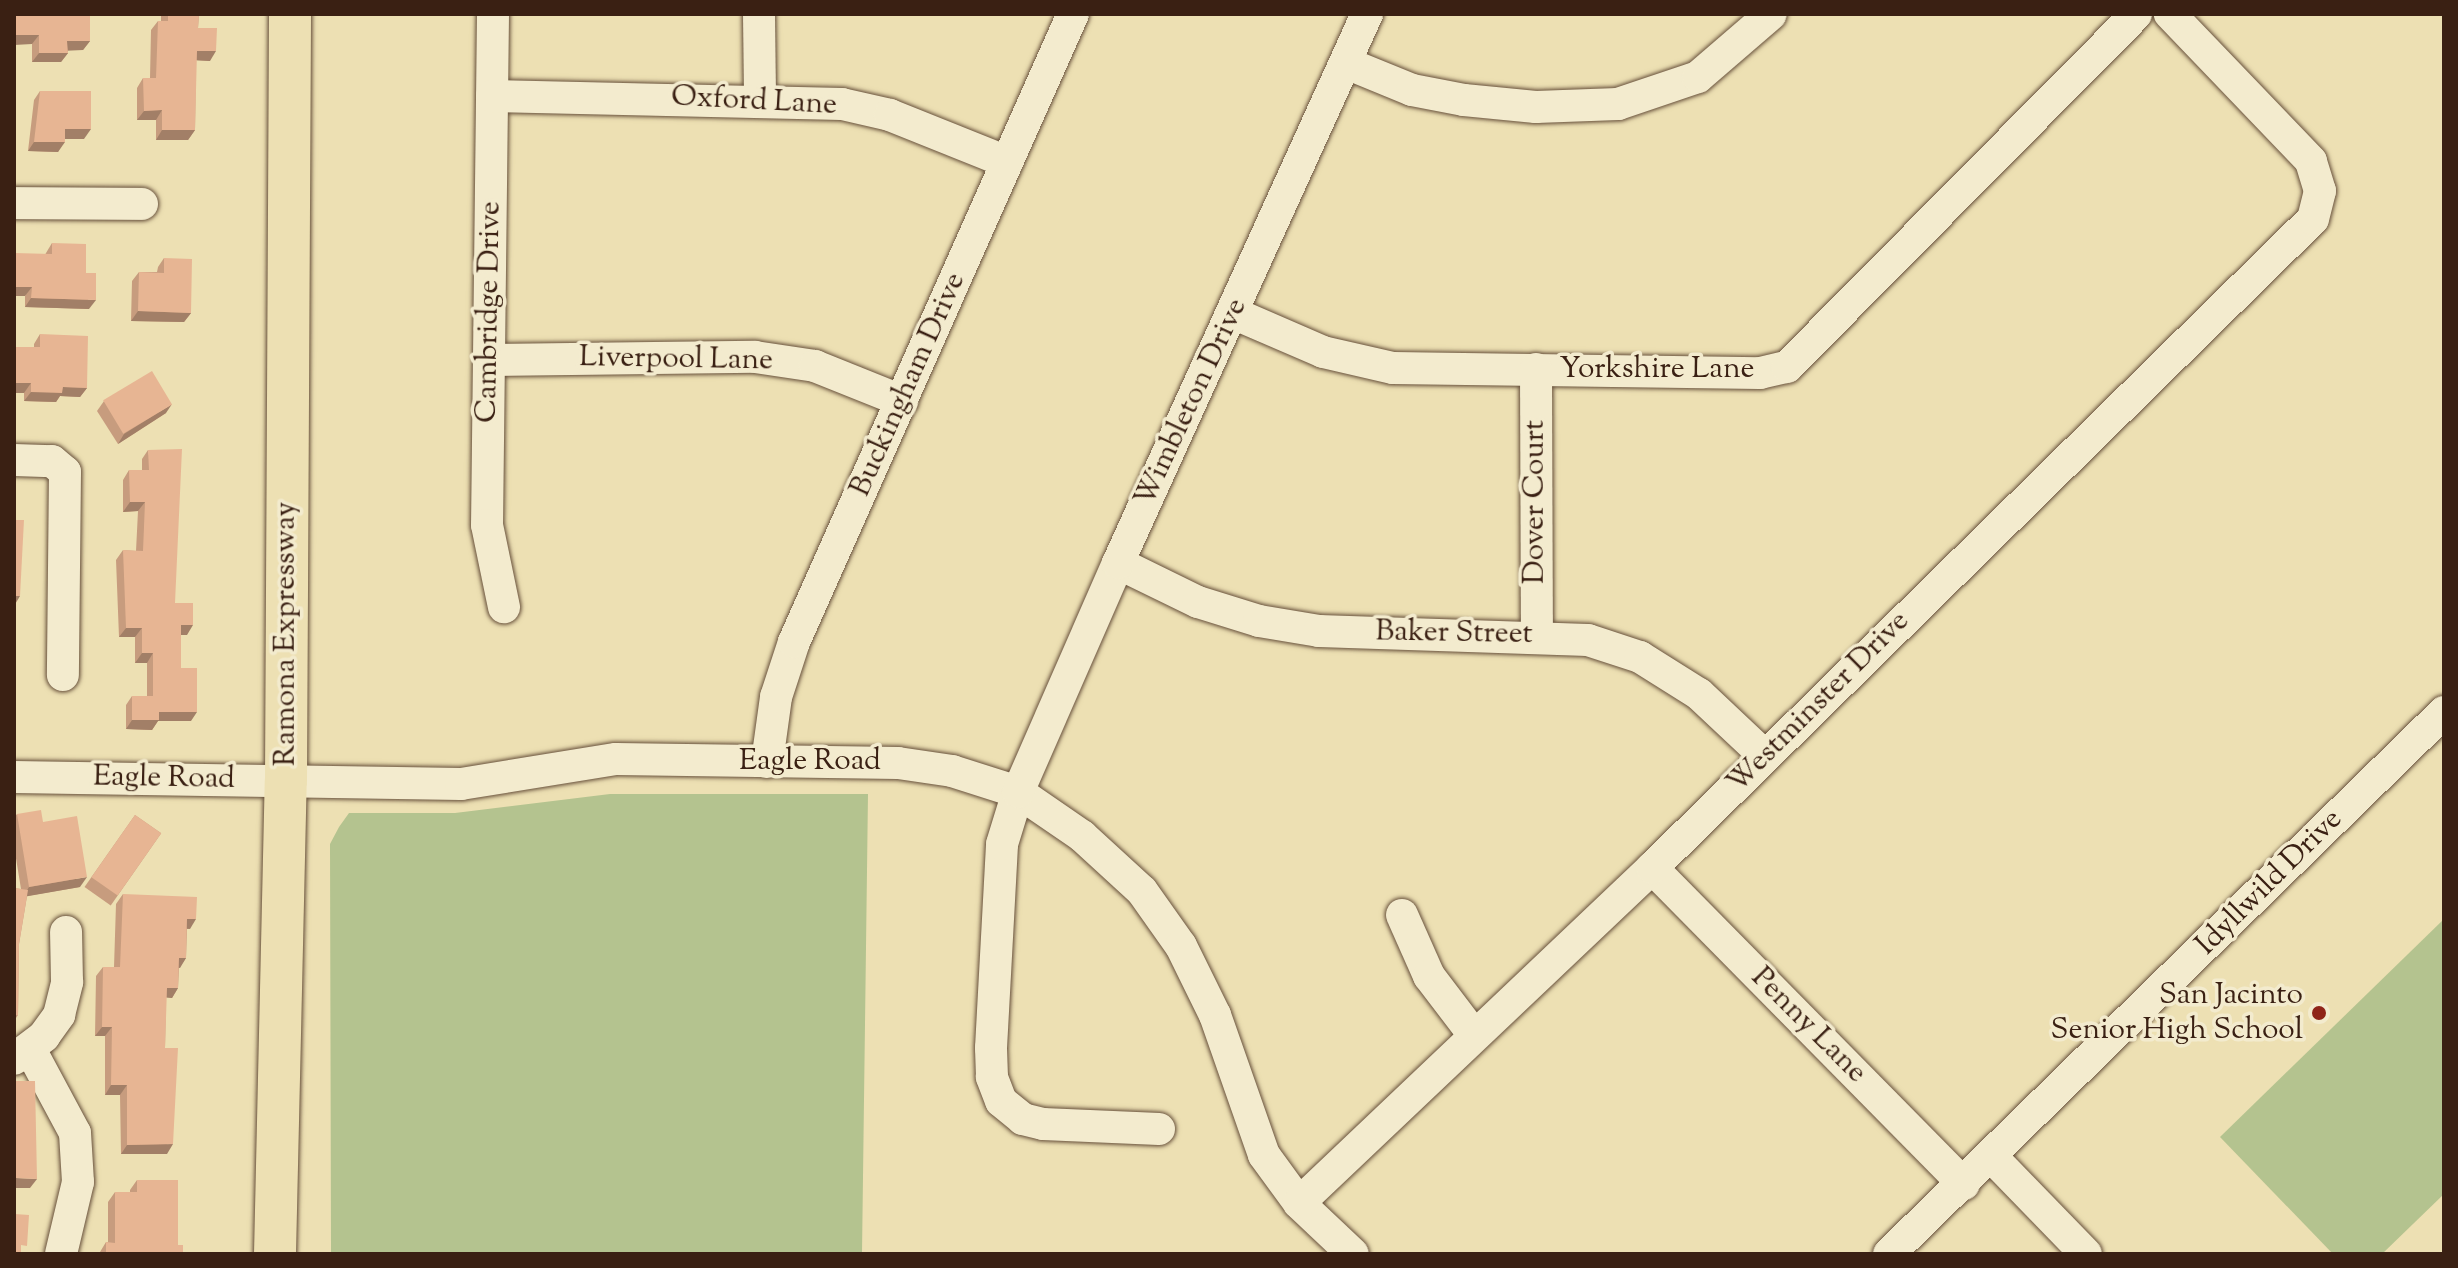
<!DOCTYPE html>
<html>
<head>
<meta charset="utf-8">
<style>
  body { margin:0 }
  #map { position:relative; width:2458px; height:1268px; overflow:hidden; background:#ede0b3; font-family:"Sorts Mill Goudy",serif }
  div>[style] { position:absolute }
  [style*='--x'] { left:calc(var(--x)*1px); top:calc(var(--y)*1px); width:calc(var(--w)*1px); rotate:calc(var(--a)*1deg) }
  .green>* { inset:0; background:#b4c38f }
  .roads { filter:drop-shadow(0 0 2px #67503b) drop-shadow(0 0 2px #67503b) }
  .minor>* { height:32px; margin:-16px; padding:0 16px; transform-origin:16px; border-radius:16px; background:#f3ebce }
  .major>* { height:42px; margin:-21px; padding:0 21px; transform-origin:21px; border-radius:21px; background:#ede0b3 }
  .wall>* { inset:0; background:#c79c7e; transform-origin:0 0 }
  .shaded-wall>* { inset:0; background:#a27f67 }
  .building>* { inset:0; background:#e7b593; transform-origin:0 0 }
  .dots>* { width:22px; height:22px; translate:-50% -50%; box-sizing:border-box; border:4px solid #f3ebce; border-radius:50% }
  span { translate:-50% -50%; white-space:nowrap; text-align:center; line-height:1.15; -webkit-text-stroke:7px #f3ebce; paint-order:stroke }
  .street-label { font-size:30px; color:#3a2013 }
  .poi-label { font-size:30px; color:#3a2013 }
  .right { translate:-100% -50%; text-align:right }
  .frame { position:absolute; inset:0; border:16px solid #3a2013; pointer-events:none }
</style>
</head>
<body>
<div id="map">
  <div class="green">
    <div style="clip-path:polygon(610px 794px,868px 794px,862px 1254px,331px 1254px,330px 844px,339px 827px,349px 813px,455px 813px)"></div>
    <div style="clip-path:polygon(2444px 919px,2444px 1194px,2382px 1254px,2333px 1254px,2220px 1137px)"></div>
  </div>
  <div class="roads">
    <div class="minor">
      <div style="--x:493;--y:14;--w:511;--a:90.67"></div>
      <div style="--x:487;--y:525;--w:84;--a:78.3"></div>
      <div style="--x:759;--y:14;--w:85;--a:89.3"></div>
      <div style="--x:1346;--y:63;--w:71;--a:22.2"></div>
      <div style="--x:1412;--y:90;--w:53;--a:10.9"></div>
      <div style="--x:1464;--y:100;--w:72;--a:5.6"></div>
      <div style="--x:1536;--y:107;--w:82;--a:-2.1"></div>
      <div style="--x:1618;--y:104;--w:84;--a:-18.6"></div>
      <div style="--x:1698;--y:77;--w:96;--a:-40.8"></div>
      <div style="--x:492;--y:96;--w:350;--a:1.3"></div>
      <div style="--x:842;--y:104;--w:49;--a:12.9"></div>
      <div style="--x:890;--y:115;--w:126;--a:21.9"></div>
      <div style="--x:14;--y:203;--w:128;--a:0.4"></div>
      <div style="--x:1233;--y:313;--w:98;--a:23.4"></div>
      <div style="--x:1323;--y:352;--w:72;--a:12.9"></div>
      <div style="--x:1393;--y:368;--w:367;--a:0.8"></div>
      <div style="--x:1760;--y:373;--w:28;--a:-13"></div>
      <div style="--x:1787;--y:367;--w:496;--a:-45.3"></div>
      <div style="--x:491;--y:360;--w:264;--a:-0.7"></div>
      <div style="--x:755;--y:357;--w:61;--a:8.5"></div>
      <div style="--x:815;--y:366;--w:94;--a:21.9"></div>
      <div style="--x:1536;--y:369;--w:266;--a:89.8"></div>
      <div style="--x:14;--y:460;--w:38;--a:2"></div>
      <div style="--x:52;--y:461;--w:17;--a:40"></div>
      <div style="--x:65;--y:472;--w:203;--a:90.6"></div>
      <div style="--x:1118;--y:563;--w:89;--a:26"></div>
      <div style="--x:1198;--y:602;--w:64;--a:17.3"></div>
      <div style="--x:1259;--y:621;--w:61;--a:9.5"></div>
      <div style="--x:1319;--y:631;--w:269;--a:1.9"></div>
      <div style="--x:1588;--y:640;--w:55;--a:18.1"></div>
      <div style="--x:1640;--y:657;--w:70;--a:32.1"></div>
      <div style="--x:1699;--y:694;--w:91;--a:43.2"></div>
      <div style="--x:767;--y:762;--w:66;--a:-82.1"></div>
      <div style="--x:776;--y:697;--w:58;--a:-71.9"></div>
      <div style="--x:794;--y:642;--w:687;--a:-66.05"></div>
      <div style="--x:14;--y:777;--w:447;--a:0.9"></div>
      <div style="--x:461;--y:784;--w:157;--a:-9.2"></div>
      <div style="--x:616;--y:759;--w:282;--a:0.8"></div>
      <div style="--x:898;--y:763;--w:55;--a:8.4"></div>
      <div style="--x:952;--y:771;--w:69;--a:17.7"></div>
      <div style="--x:1018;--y:792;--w:78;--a:34.5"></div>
      <div style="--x:1082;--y:836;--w:81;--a:42.5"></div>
      <div style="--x:1142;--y:891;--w:67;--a:54.7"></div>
      <div style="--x:1181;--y:946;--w:77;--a:63.8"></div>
      <div style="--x:1215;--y:1015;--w:148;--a:70.7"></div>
      <div style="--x:1264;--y:1155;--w:59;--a:53.9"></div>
      <div style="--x:1299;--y:1203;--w:74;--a:43.4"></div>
      <div style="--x:1652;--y:868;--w:444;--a:45.4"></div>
      <div style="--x:1402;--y:915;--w:67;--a:66.1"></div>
      <div style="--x:1429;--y:976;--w:74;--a:52.7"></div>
      <div style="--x:30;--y:1049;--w:95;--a:61.8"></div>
      <div style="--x:75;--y:1133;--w:49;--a:86.5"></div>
      <div style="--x:78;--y:1182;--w:74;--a:103.3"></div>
      <div style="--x:14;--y:1059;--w:38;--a:-37"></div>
      <div style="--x:44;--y:1036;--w:26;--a:-54"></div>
      <div style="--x:59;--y:1015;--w:34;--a:-76"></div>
      <div style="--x:67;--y:982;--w:50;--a:-91.1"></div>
      <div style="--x:1159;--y:1129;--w:116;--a:-177.5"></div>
      <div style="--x:1043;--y:1124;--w:21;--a:-166"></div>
      <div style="--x:1023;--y:1119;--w:28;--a:-141"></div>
      <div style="--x:1001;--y:1101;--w:26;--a:-111"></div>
      <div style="--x:992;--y:1077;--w:29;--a:-92"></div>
      <div style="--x:991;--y:1048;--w:204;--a:-86.9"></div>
      <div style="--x:1002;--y:844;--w:54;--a:-72.9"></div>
      <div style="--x:1018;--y:792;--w:250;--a:-66.4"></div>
      <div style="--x:1118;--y:563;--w:603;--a:-65.6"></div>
      <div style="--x:1992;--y:1157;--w:135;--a:45.9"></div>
      <div style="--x:1299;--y:1203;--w:487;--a:-43.5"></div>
      <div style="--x:1652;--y:868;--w:926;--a:-44.48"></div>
      <div style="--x:2313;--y:219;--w:29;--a:-76"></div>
      <div style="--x:2320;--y:191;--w:31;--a:-107"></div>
      <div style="--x:2311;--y:161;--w:204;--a:-133.8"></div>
      <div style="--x:1889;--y:1254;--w:776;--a:-44.32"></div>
    </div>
    <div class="major">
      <div style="--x:275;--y:1254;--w:473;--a:-88.7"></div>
      <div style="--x:286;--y:781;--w:767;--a:-89.7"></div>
    </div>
  </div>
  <div class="wall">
    <div style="clip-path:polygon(14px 14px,90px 41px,83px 50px,68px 50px,68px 53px,61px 62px,32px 62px,32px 44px)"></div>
    <div style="clip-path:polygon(161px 14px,199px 14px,198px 28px,210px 61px,196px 60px,195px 130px,188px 140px,156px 140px,156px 120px,137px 120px,137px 88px,143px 78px,150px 78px,151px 30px,158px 21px,161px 21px)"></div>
    <div style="clip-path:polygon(40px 91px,84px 139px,65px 139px,58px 152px,28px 151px,34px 100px)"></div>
    <div style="clip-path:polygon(52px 243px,86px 273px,89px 309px,25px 307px,25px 296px,46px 253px)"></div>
    <div style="clip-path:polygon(164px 258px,191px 313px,184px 322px,131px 321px,132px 281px,139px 272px,157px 272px,158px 267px)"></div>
    <div style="clip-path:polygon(40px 334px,87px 388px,80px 397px,60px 396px,56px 402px,24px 401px,24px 393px,14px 393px,14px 347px,34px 347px,34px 344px)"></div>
    <div style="clip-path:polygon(104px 401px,166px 413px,118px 444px,97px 411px)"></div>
    <div style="clip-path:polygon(148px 450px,175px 603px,187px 635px,181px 635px,181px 668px,191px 721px,158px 721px,152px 730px,126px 729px,126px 705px,132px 696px,147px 696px,147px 663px,135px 663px,135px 637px,119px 637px,116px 560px,123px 550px,136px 551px,138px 511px,123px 512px,123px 480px,129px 470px,142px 470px,142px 459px)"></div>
    <div style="clip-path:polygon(17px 814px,43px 822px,80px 887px,27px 896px,19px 944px,18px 1015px,14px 1021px,14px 888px,21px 889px,14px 846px,14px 818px)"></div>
    <div style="left:135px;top:815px;width:32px;height:88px;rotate:35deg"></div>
    <div style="clip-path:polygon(123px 894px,190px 929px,187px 929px,186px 958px,179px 968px,178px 988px,172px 998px,166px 997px,165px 1048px,167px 1154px,121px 1154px,120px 1095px,105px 1095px,105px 1036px,95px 1036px,96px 976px,103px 967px,114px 967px,116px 904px)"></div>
    <div style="clip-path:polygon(137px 1180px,178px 1245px,183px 1254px,100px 1254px,100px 1252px,106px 1242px,108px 1242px,108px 1202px,115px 1192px,130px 1192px,130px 1190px)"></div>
  </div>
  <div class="shaded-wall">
    <div style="clip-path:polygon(14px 35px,39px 35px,32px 44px,14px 45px)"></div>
    <div style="clip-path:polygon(67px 41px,90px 41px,83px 50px,61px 51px)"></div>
    <div style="clip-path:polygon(197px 51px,216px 51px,210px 61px,190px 60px)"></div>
    <div style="clip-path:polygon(39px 53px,68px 53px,61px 62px,32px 62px)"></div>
    <div style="clip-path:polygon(162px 110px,156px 120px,137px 120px,144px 111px)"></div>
    <div style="clip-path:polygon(65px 129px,91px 129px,84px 139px,58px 139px)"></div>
    <div style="clip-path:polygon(162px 130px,195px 130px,188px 140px,156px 140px)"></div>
    <div style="clip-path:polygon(34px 142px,65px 142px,58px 152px,28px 151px)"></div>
    <div style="clip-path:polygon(14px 287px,32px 287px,25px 296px,14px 296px)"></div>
    <div style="clip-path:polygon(31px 298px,96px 300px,89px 309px,25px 307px)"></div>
    <div style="clip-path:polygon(138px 311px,191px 313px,184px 322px,131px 321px)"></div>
    <div style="clip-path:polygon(14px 383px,31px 383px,24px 393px,14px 393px)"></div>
    <div style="clip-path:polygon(63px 387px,87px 388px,80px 397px,60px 396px,56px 402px,24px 401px,31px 392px)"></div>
    <div style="clip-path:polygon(172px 404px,166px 413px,118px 444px,124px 434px)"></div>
    <div style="clip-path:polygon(130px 502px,145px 502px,138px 511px,123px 512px)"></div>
    <div style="clip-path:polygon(14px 596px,20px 596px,14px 606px)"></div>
    <div style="clip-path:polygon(181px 625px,193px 625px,187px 635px,174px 635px)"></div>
    <div style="clip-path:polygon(126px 628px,142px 628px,135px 637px,119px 637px)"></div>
    <div style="clip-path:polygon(142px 653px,153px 653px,147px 663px,135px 663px)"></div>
    <div style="clip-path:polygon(159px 712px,197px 712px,191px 721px,158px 721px,152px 730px,126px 729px,132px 720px)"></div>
    <div style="clip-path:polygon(87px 877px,80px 887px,23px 897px,29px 887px)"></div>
    <div style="clip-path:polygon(187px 919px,196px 919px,190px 929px,181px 928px)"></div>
    <div style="clip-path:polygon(179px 958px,186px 958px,180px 968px,172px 967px)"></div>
    <div style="clip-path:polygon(167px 988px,178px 988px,172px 998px,160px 997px)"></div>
    <div style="clip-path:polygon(102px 1027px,112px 1027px,105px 1036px,95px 1036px)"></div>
    <div style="clip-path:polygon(111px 1085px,127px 1085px,120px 1095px,105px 1095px)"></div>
    <div style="clip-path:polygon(173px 1144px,167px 1154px,121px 1154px,127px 1145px)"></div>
    <div style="clip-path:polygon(16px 1178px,37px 1179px,30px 1188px,14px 1188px)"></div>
  </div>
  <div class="building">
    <div style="clip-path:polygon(14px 14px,90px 14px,90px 41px,67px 41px,68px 53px,39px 53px,39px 35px,14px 35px)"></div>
    <div style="clip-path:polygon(168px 14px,199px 14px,198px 28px,217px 28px,216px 51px,197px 51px,195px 130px,162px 130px,162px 110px,144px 111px,143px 78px,156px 78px,158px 21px,168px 21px)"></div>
    <div style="clip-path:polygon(40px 91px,91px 91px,91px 129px,65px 129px,65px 142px,34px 142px)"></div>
    <div style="clip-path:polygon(52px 243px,86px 244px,86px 273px,96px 273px,96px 300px,31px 298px,32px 287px,14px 287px,14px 253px,52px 254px)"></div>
    <div style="clip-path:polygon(164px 258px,192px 259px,191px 313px,138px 311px,139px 272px,164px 273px)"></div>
    <div style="clip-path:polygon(40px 334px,88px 336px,87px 388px,63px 387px,62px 393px,31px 392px,31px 383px,14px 383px,14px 347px,40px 347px)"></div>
    <div style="left:152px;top:371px;width:39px;height:57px;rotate:59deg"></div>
    <div style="clip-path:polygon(182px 449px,175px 603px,193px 603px,193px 625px,181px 625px,181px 668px,197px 668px,197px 712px,159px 712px,159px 720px,132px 720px,132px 696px,153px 696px,153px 653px,142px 653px,142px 628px,126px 628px,123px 550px,143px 551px,145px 502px,130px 502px,129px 470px,149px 470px,148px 450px)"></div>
    <div style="clip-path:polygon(14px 520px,24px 520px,20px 596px,14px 596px)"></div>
    <div style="clip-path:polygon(41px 810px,43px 822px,77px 816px,87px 877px,29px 887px,17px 814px)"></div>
    <div style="left:135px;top:815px;width:32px;height:76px;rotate:35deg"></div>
    <div style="clip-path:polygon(14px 888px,28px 890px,19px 944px,18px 1015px,14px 1015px)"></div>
    <div style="clip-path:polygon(123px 894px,197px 897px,196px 919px,187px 919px,186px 958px,179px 958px,178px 988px,167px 988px,165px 1048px,178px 1048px,173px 1144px,127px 1145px,127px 1085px,111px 1085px,112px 1027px,102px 1027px,103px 967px,120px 967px)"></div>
    <div style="clip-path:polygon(14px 1081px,35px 1081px,37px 1179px,16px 1178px,15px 1214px,29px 1215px,27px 1246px,21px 1245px,21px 1254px,14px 1254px)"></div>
    <div style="clip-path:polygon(137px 1180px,178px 1180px,178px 1245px,183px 1245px,183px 1254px,106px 1254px,106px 1242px,115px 1243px,115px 1192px,137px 1192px)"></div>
  </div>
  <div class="dots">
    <div style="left:2319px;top:1013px;background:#8f2418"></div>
  </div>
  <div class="street-label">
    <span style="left:754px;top:102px;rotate:3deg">Oxford Lane</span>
    <span style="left:490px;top:312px;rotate:-89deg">Cambridge Drive</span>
    <span style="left:676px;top:360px;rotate:1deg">Liverpool Lane</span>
    <span style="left:1657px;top:370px">Yorkshire Lane</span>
    <span style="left:909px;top:385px;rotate:-66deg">Buckingham Drive</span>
    <span style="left:1192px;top:403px;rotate:-65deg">Wimbleton Drive</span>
    <span style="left:1536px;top:502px;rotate:-90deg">Dover Court</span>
    <span style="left:287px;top:634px;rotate:-90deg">Ramona Expressway</span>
    <span style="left:1454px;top:634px;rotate:1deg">Baker Street</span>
    <span style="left:1819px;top:703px;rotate:-45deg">Westminster Drive</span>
    <span style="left:810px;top:762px">Eagle Road</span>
    <span style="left:164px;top:779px;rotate:1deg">Eagle Road</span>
    <span style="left:2270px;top:883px;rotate:-45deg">Idyllwild Drive</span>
    <span style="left:1808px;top:1026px;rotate:45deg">Penny Lane</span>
  </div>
  <div class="poi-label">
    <span class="right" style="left:2303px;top:1013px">San Jacinto<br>Senior High School</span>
  </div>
  <div class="frame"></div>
</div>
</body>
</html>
